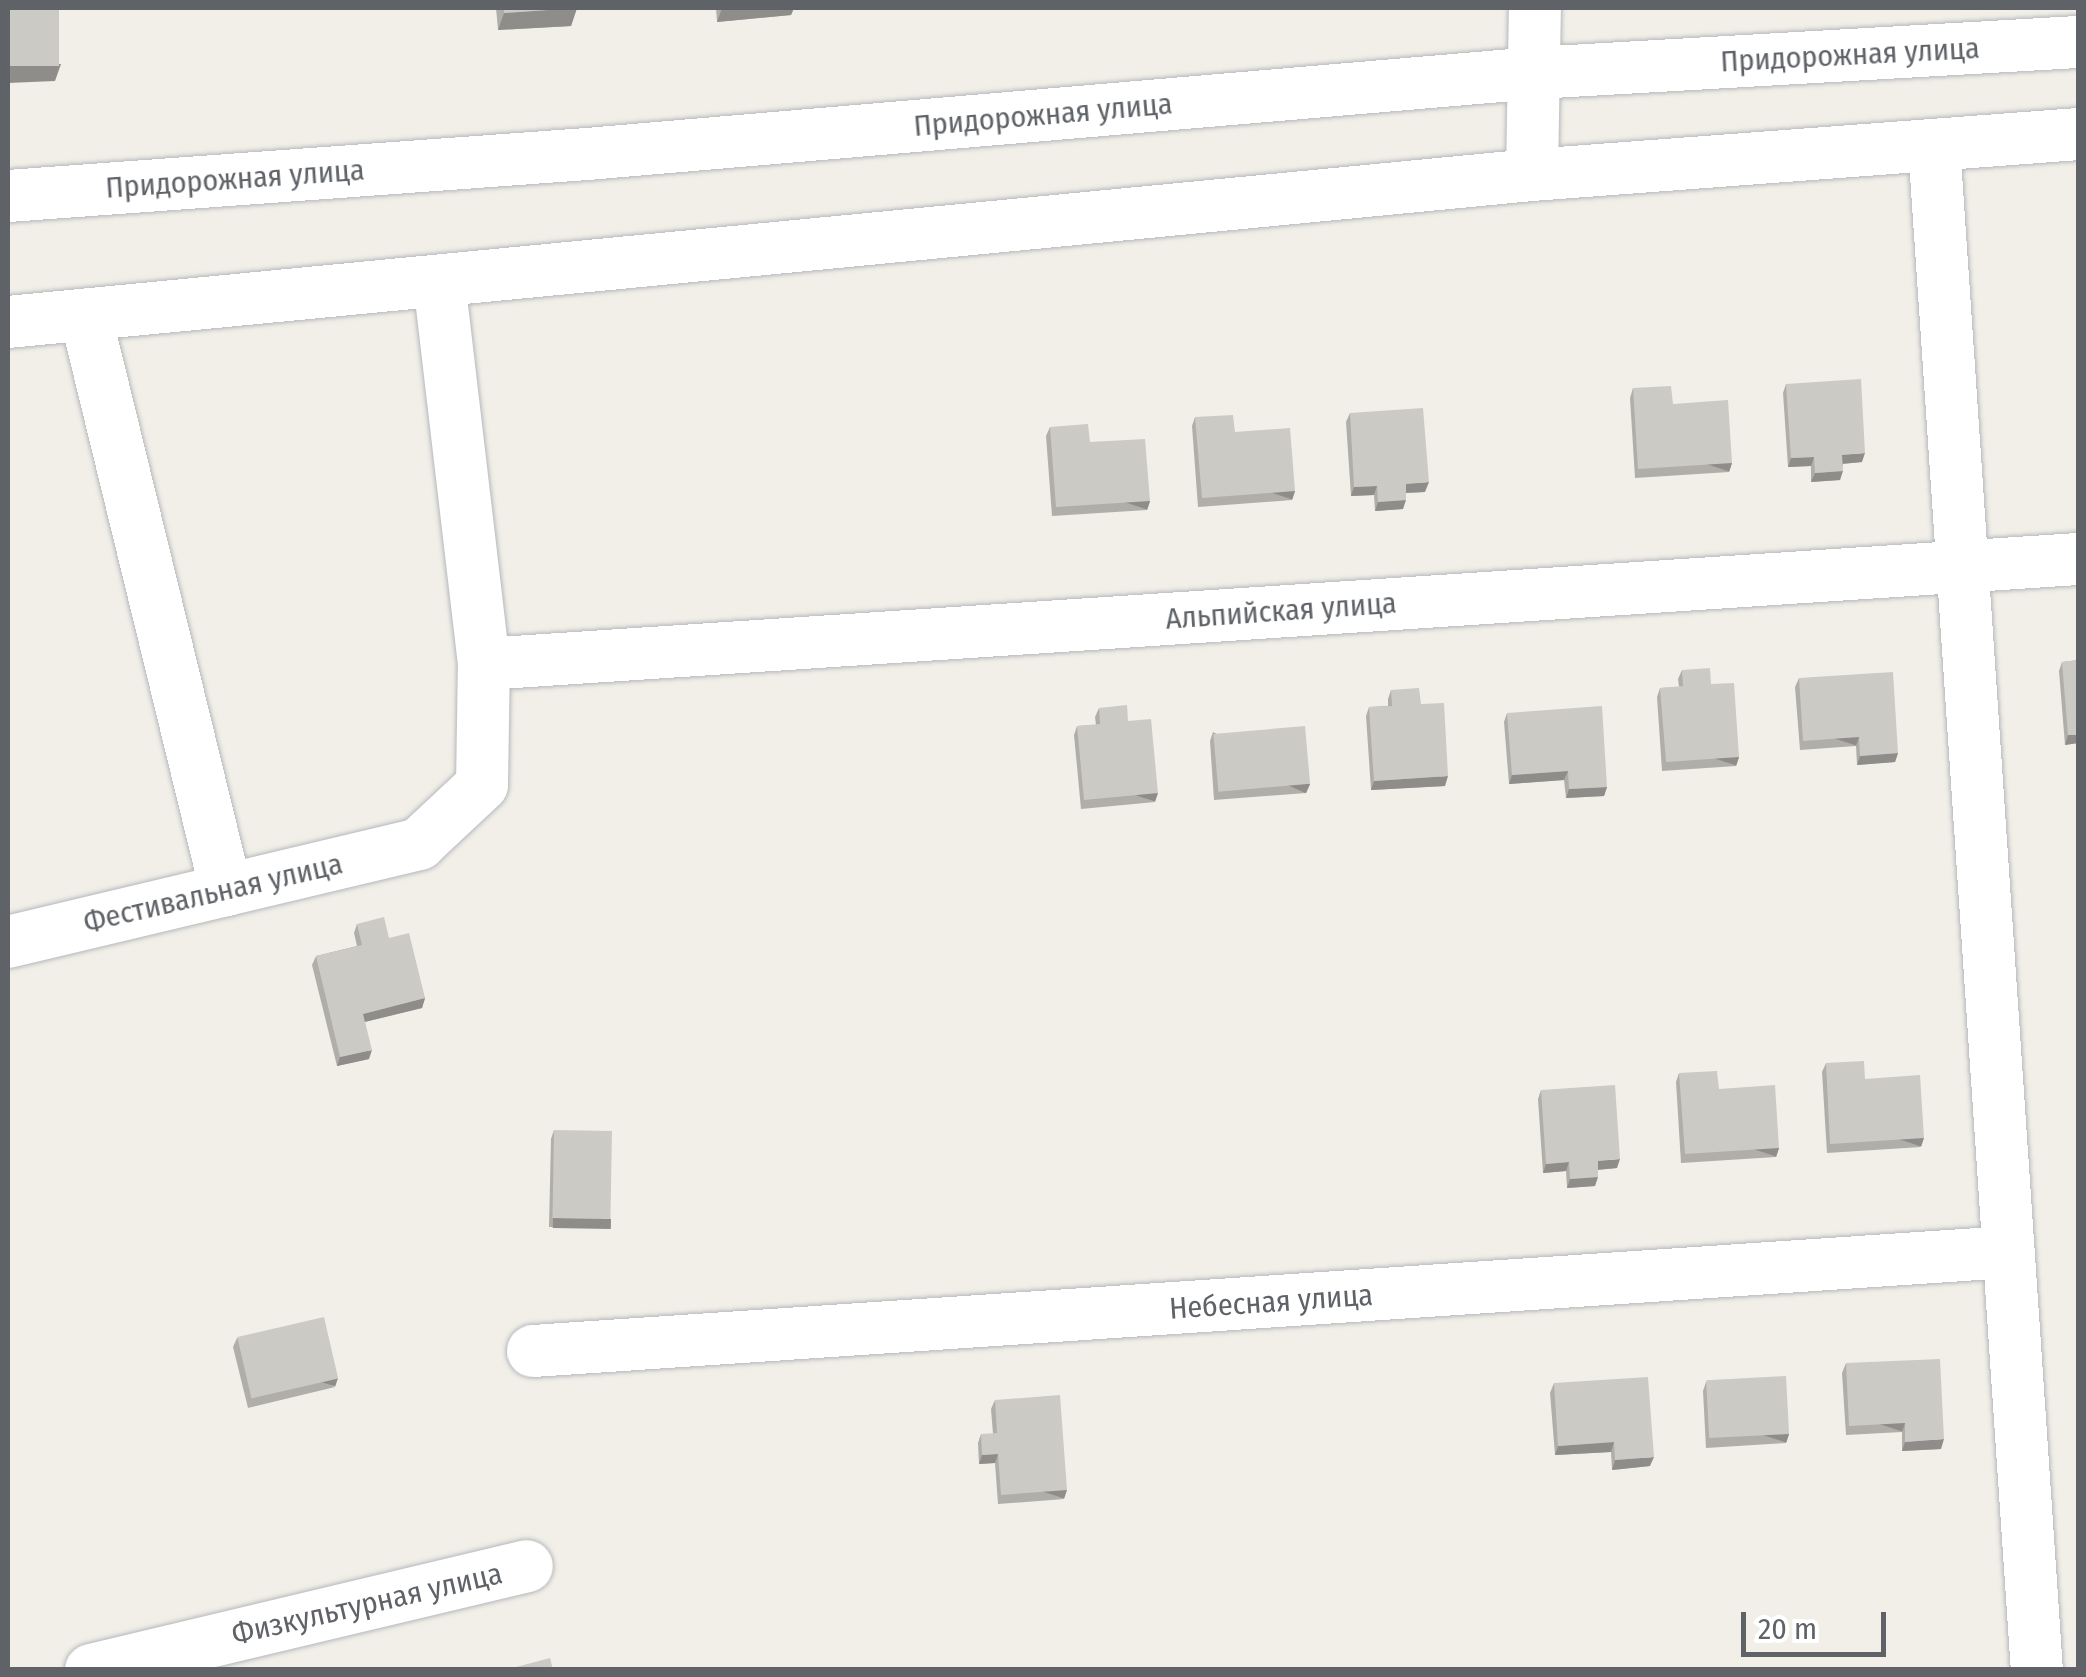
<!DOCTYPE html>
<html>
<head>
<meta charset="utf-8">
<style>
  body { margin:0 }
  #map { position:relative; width:2086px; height:1677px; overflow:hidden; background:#f1efe8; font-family:"Fira Sans Condensed",sans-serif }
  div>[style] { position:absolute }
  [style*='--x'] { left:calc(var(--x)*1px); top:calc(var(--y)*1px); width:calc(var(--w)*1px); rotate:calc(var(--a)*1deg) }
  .roads { filter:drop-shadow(0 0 2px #b5b8bc) drop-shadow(0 0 2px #b5b8bc) }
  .minor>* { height:52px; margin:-26px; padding:0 26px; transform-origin:26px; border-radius:26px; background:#fff }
  .wall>* { inset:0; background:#afaea9 }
  .shaded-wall>* { inset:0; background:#8f8d8a; transform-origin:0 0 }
  .building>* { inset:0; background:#cccac5; transform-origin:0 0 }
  span { translate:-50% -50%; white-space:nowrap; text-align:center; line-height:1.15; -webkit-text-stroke:8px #fff; paint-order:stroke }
  .street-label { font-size:30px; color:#5f6368 }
  .frame { position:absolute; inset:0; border:10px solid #5f6368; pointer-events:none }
  .scale { position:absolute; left:1741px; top:1612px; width:145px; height:45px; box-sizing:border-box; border:5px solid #5f6368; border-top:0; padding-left:12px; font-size:30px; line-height:35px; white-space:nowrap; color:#5f6368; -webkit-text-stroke:8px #fff; paint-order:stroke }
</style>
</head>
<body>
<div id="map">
  <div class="roads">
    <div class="minor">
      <div style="--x:1934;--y:145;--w:1528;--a:86.14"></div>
      <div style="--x:1532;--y:175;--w:167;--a:-89"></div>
      <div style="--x:8;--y:196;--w:581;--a:-4.15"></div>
      <div style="--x:587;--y:154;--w:951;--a:-4.88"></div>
      <div style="--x:1535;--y:73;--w:544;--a:-3.27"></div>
      <div style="--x:86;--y:317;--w:590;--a:76.27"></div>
      <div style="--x:8;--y:322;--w:1531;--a:-5.51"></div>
      <div style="--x:1532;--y:175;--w:548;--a:-4.29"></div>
      <div style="--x:484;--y:664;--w:1597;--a:-3.77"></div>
      <div style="--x:8;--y:942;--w:423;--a:-13.4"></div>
      <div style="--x:419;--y:844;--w:86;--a:-43.1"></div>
      <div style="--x:482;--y:785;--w:121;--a:-89.1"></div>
      <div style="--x:484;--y:664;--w:385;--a:-96.7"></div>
      <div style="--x:533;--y:1351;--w:1479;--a:-3.84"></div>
      <div style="--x:91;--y:1670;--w:448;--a:-13.4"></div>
    </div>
  </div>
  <div class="wall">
    <div style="clip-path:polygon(496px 8px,577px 8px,571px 26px,498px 30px)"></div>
    <div style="clip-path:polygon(716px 8px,794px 8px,791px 15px,717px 22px)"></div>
    <div style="clip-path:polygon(1786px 384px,1862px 462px,1843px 464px,1840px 480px,1811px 482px,1811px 466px,1788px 467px,1783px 393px)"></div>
    <div style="clip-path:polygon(1633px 388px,1673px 404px,1732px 463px,1729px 472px,1635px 478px,1630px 398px)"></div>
    <div style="clip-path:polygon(1350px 413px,1425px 492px,1406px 493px,1403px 509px,1375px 511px,1374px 495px,1351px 496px,1346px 422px)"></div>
    <div style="clip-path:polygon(1195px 417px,1235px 432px,1295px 491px,1292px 500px,1198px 507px,1192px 426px)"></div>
    <div style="clip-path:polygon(1050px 427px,1090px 442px,1150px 501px,1147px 510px,1052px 516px,1046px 436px)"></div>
    <div style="clip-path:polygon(2078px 660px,2078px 743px,2065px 745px,2059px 671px,2062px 662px)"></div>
    <div style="clip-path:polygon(1682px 670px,1711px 684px,1739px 757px,1736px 766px,1662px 771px,1657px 697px,1660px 688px,1679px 687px,1678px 679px)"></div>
    <div style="clip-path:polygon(1799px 678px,1898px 753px,1895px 762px,1857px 765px,1856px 746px,1800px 750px,1795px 687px)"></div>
    <div style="clip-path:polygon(1391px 690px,1445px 786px,1371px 790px,1366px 716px,1369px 707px,1388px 706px,1388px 699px)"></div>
    <div style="clip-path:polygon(1099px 708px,1128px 721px,1155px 802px,1081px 809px,1074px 735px,1077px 726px,1096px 725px,1095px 717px)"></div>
    <div style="clip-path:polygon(1507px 713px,1607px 787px,1604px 796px,1566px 798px,1564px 780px,1509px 784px,1504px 722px)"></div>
    <div style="clip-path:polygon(1213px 732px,1310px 784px,1306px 793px,1214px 800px,1210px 741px)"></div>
    <div style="clip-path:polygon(357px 924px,389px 938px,425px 998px,422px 1008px,365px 1022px,369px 1059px,337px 1066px,312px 965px,316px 956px,357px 946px,354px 933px)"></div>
    <div style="clip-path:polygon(1826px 1063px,1865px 1079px,1921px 1147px,1827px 1153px,1822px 1072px)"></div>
    <div style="clip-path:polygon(1679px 1073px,1719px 1089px,1779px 1148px,1776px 1157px,1681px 1163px,1676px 1082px)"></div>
    <div style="clip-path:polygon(1541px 1090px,1617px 1168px,1598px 1170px,1595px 1186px,1567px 1188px,1566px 1171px,1543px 1173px,1538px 1099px)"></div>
    <div style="clip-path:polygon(554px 1130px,608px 1228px,549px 1227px,551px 1139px)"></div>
    <div style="clip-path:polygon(237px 1338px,335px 1387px,248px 1408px,233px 1347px)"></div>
    <div style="clip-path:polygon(1846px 1363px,1941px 1449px,1902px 1451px,1902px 1432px,1846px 1435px,1842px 1373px)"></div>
    <div style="clip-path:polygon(1706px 1382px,1789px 1434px,1786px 1443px,1706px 1448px,1703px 1391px)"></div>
    <div style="clip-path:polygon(1554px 1383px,1650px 1466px,1612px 1470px,1611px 1452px,1555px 1455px,1550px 1393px)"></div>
    <div style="clip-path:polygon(995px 1400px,1064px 1499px,998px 1504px,995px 1463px,979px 1464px,978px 1443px,981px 1434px,993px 1434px,991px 1409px)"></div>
  </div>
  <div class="shaded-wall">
    <div style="clip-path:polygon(577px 8px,571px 26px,498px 30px,504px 13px)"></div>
    <div style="clip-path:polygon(722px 8px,794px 8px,791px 15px,717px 22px)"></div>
    <div style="clip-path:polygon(61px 64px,55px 81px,8px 83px,8px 66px)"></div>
    <div style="clip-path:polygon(1865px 453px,1862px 462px,1839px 464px,1842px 455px)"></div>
    <div style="clip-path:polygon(1814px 457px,1811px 466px,1788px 467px,1791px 458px)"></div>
    <div style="left:1732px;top:463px;width:9px;height:94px;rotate:108deg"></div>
    <div style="clip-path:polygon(1843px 471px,1840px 480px,1811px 482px,1815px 473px)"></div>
    <div style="clip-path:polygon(1429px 482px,1425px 492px,1402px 493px,1406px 484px)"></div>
    <div style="clip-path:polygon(1377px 486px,1374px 495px,1351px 496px,1354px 487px)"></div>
    <div style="left:1295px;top:491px;width:9px;height:93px;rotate:108deg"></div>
    <div style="clip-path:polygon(1406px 500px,1403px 509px,1375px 511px,1378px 502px)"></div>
    <div style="left:1150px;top:501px;width:9px;height:94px;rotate:108deg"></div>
    <div style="clip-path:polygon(2068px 735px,2078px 735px,2078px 743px,2065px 745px)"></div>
    <div style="left:1859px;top:737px;width:9px;height:56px;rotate:108deg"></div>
    <div style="clip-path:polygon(1898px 753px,1895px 762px,1857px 765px,1860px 756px)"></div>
    <div style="left:1739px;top:757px;width:9px;height:73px;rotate:108deg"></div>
    <div style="clip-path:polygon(1568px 771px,1564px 780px,1509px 784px,1512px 775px)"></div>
    <div style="clip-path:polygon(1448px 776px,1445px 786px,1371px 790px,1374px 781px)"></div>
    <div style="left:1310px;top:784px;width:10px;height:92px;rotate:114deg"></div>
    <div style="clip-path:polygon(1607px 787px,1604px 796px,1566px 798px,1569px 789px)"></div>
    <div style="left:1158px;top:793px;width:9px;height:74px;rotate:108deg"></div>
    <div style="clip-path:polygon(425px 998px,422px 1008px,360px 1023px,363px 1014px)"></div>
    <div style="clip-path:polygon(372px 1050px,369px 1059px,337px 1066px,340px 1057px)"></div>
    <div style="left:1924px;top:1138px;width:9px;height:94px;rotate:108deg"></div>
    <div style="left:1779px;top:1148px;width:9px;height:94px;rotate:108deg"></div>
    <div style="clip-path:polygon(1620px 1159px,1617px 1168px,1594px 1170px,1598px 1161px)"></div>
    <div style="clip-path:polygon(1569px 1162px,1566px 1171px,1543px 1173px,1546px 1164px)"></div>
    <div style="clip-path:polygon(1598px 1177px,1595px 1186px,1567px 1188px,1570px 1179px)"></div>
    <div style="left:553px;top:1218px;width:58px;height:10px;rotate:1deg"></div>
    <div style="left:338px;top:1378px;width:9px;height:89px;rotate:108deg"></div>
    <div style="left:1905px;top:1423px;width:9px;height:56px;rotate:108deg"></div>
    <div style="left:1789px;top:1434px;width:9px;height:79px;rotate:108deg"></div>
    <div style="clip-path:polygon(1944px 1439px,1941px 1449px,1902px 1451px,1905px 1442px)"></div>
    <div style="clip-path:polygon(1614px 1442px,1611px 1452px,1555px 1455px,1558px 1446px)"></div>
    <div style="clip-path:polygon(998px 1454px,995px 1463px,979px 1464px,982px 1455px)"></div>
    <div style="clip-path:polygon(1654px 1457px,1650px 1466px,1612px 1470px,1615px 1460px)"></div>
    <div style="left:1067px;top:1490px;width:9px;height:66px;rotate:108deg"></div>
  </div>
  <div class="building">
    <div style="left:8px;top:8px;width:51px;height:58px"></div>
    <div style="clip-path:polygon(504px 8px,577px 8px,504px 13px)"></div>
    <div style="clip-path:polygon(1861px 379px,1865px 453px,1842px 455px,1843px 471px,1815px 473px,1814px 457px,1791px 458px,1786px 384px)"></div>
    <div style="clip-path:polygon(1671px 386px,1673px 404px,1728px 400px,1732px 463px,1638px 469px,1633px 388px)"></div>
    <div style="clip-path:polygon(1423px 408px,1429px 482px,1406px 484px,1406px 500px,1378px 502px,1377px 486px,1354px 487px,1350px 413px)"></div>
    <div style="clip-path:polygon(1233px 415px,1235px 432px,1290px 428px,1295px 491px,1202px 498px,1195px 417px)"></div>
    <div style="clip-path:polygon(1088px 424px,1090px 442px,1145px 439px,1150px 501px,1056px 507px,1050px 427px)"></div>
    <div style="clip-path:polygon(2078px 660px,2078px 735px,2068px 735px,2062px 662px)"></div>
    <div style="clip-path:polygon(1710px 668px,1711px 684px,1734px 683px,1739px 757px,1666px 762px,1660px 688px,1683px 686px,1682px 670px)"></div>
    <div style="clip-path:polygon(1893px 672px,1898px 753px,1860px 756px,1859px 737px,1803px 741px,1799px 678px)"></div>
    <div style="clip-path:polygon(1419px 688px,1421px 704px,1444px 703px,1448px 776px,1374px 781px,1369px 707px,1392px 706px,1391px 690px)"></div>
    <div style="clip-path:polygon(1127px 705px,1128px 721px,1151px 719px,1158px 793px,1084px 800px,1077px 726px,1100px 724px,1099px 708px)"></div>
    <div style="clip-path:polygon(1602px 706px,1607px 787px,1569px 789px,1568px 771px,1512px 775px,1507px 713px)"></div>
    <div style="left:1305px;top:726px;width:58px;height:92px;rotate:85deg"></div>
    <div style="clip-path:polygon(384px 917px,389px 938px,409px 933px,425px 998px,363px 1014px,372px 1050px,340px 1057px,316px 956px,362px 945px,357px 924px)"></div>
    <div style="clip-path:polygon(1864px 1061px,1865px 1079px,1920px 1075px,1924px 1138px,1830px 1144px,1826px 1063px)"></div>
    <div style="clip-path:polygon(1717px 1071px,1719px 1089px,1775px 1085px,1779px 1148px,1685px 1154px,1679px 1073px)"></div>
    <div style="clip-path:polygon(1615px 1085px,1620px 1159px,1598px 1161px,1598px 1177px,1570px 1179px,1569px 1162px,1546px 1164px,1541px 1090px)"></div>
    <div style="left:554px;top:1130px;width:58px;height:88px;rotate:1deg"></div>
    <div style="left:324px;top:1317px;width:63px;height:89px;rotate:77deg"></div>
    <div style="clip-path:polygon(1940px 1359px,1944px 1439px,1905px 1442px,1905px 1423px,1849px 1426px,1846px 1363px)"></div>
    <div style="left:1786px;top:1376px;width:58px;height:80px;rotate:87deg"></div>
    <div style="clip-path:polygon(1648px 1377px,1654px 1457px,1615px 1460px,1614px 1442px,1558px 1446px,1554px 1383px)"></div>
    <div style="clip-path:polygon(1060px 1395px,1067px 1490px,1001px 1495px,998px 1454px,982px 1455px,981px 1434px,997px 1433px,995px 1400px)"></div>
    <div style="clip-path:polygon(550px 1658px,553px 1670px,505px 1670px)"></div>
  </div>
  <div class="street-label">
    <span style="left:1850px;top:55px;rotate:-3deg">Придорожная улица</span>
    <span style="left:1043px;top:115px;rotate:-5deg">Придорожная улица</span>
    <span style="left:235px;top:179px;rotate:-4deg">Придорожная улица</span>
    <span style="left:1281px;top:611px;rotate:-4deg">Альпийская улица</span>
    <span style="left:213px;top:893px;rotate:-13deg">Фестивальная улица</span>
    <span style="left:1271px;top:1302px;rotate:-4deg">Небесная улица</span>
    <span style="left:367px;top:1604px;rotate:-13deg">Физкультурная улица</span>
  </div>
  <div class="frame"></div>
  <div class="scale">20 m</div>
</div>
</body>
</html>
